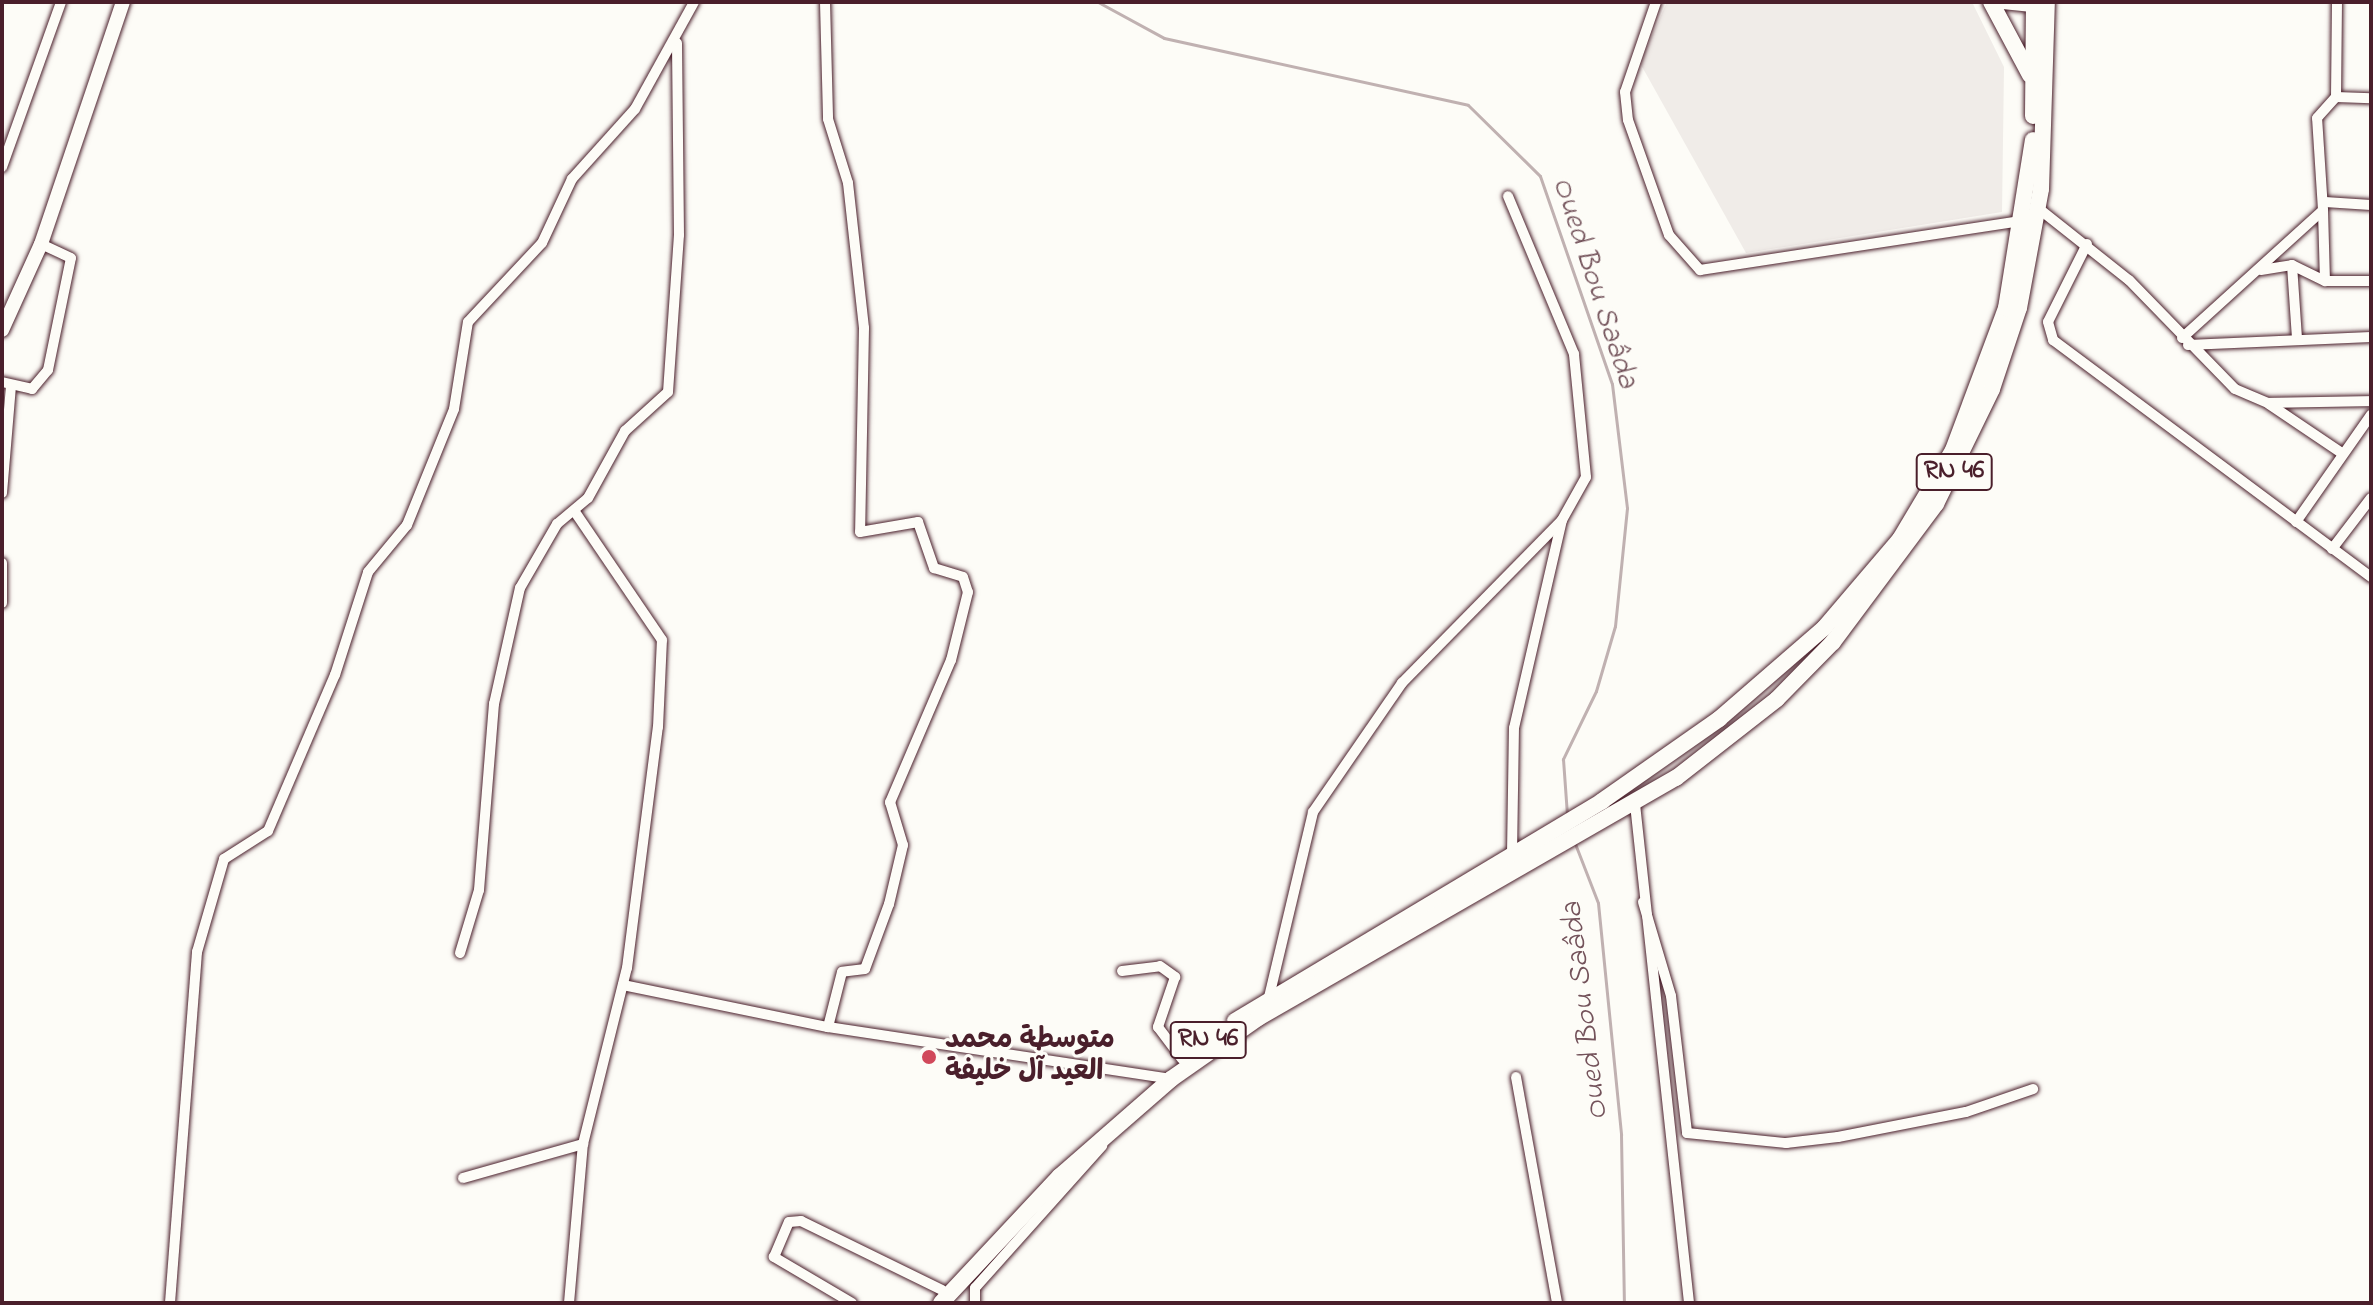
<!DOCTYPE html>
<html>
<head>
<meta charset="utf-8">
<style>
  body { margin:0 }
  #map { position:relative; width:2373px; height:1305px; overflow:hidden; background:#fdfcf7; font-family:"Indie Flower","Playpen Sans Arabic",sans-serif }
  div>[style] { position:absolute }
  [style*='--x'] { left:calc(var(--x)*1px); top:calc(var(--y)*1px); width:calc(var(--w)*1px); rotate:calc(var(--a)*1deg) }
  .built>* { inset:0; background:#f0ece8 }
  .stream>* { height:3px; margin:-1.5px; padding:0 1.5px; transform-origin:1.5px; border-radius:1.5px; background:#c0b1b1 }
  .roads { filter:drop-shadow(0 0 2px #4a1f2b) drop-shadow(0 0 2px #4a1f2b) }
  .minor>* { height:10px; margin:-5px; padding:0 5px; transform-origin:5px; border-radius:5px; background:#fdfcf7 }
  .secondary>* { height:14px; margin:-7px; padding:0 7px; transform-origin:7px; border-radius:7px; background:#fdfcf7 }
  .primary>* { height:16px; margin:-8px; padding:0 8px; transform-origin:8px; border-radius:8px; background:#fdfcf7 }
  .dots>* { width:22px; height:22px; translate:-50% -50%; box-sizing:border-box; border:4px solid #fdfcf7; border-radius:50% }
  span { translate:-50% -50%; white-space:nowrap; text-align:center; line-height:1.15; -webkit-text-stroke:6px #fdfcf7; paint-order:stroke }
  .shield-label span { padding:2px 6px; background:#fdfcf7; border:2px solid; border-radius:6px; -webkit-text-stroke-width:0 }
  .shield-label { font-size:26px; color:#4a1f2b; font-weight:700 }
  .poi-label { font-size:28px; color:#4a1f2b; font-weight:700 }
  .left { translate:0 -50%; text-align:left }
  .water-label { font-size:30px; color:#73525a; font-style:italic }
  .frame { position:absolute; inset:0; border:4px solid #4a1f2b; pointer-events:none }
</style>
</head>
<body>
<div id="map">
  <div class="built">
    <div style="clip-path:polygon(1667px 2px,1972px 2px,2004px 67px,2002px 212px,1746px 253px,1640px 63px)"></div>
  </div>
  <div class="stream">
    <div style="--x:1098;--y:2;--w:75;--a:28.6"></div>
    <div style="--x:1164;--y:38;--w:311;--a:12.4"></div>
    <div style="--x:1468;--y:105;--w:101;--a:44.6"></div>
    <div style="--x:1540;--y:176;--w:220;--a:70.9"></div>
    <div style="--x:1612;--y:384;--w:125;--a:83.1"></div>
    <div style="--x:1627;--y:508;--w:119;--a:95.8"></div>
    <div style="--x:1615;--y:626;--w:68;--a:106.3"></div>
    <div style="--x:1596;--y:691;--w:76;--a:115.9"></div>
    <div style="--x:1563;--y:759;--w:56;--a:85.9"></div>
    <div style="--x:1574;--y:841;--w:66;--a:68.8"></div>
    <div style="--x:1598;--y:903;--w:233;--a:84.3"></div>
    <div style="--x:1621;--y:1135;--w:168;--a:89"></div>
  </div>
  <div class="roads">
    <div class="minor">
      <div style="--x:825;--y:2;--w:117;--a:88.5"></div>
      <div style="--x:828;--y:119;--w:67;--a:72.6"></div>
      <div style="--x:848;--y:183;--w:146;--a:83.7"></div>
      <div style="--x:864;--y:328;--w:204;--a:91.1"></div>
      <div style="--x:860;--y:532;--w:59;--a:-9.8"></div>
      <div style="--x:918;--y:522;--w:49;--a:70.8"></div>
      <div style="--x:934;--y:568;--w:30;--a:17"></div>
      <div style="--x:963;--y:577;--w:16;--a:72"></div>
      <div style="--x:968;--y:592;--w:70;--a:104"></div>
      <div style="--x:951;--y:660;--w:155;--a:113.2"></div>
      <div style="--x:890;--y:802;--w:45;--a:73.2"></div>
      <div style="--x:903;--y:845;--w:61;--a:103.3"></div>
      <div style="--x:889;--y:904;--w:69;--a:110.3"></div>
      <div style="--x:865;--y:969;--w:23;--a:173"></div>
      <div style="--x:842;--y:972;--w:57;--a:104.3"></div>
      <div style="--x:1656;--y:2;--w:95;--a:109"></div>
      <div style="--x:1625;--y:92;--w:28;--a:84"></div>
      <div style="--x:1628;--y:120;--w:122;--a:70.4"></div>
      <div style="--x:1669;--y:235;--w:47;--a:48.5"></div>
      <div style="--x:1700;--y:270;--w:326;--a:-8.7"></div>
      <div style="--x:2337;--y:2;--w:95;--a:90.6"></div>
      <div style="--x:2336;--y:97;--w:35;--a:2"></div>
      <div style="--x:2;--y:167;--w:175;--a:-70.3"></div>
      <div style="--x:2325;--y:202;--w:46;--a:3.7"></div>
      <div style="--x:2038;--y:208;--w:116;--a:38.4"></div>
      <div style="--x:2129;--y:280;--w:152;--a:45.8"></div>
      <div style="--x:2235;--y:389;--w:36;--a:23"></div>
      <div style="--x:2268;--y:403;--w:103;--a:-1.1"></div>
      <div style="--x:2323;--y:210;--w:71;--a:88.4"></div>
      <div style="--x:2087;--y:244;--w:87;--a:116.6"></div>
      <div style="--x:2048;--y:322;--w:19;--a:74"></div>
      <div style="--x:2053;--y:340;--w:397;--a:36.7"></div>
      <div style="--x:2292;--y:265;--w:73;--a:86.1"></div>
      <div style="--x:2261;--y:270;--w:31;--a:-9"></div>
      <div style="--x:2292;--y:265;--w:37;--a:26"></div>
      <div style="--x:2325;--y:281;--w:46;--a:0"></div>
      <div style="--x:2182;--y:338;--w:190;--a:-42.2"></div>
      <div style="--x:2323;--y:210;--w:92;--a:-93.7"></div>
      <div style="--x:2317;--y:118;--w:28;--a:-48"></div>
      <div style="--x:2188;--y:345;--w:183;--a:-2.5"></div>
      <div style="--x:2;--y:382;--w:31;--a:13"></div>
      <div style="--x:32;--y:389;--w:25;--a:-50"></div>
      <div style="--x:48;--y:370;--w:114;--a:-78.4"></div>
      <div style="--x:71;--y:258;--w:33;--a:-155"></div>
      <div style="--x:2269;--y:404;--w:89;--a:34"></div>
      <div style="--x:2;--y:493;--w:108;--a:-85.2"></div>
      <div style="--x:2296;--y:522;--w:131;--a:-55"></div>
      <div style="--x:2332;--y:549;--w:64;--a:-52.6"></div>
      <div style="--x:2;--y:563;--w:40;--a:90"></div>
      <div style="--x:1635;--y:804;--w:502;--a:83.82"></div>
      <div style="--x:1512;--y:854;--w:126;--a:-89.1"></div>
      <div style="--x:1514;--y:728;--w:213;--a:-77"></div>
      <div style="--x:1643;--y:902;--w:98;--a:73.4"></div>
      <div style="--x:1671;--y:996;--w:138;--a:83.3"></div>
      <div style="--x:1687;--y:1133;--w:100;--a:5.8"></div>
      <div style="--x:1786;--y:1143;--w:52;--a:-6.6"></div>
      <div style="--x:1838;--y:1137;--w:130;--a:-11.1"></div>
      <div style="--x:1966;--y:1112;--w:71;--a:-18.9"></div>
      <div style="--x:460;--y:953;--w:66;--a:-73.2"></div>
      <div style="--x:479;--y:890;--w:187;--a:-85.4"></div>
      <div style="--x:494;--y:704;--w:119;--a:-77.4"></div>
      <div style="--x:520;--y:588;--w:74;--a:-60"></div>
      <div style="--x:557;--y:524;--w:40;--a:-40"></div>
      <div style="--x:588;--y:498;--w:77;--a:-61.1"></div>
      <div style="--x:625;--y:431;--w:58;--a:-42.2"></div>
      <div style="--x:668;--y:392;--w:157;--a:-86"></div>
      <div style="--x:679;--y:235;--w:192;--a:-90.6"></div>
      <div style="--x:1122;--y:971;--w:38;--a:-7"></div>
      <div style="--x:1160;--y:966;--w:19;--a:36"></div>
      <div style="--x:1175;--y:977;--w:53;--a:108.8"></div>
      <div style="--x:1158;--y:1027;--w:40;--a:53"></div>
      <div style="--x:623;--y:985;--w:209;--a:11.6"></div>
      <div style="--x:828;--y:1027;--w:347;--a:8.6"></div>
      <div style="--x:1269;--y:997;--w:190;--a:-76.6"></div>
      <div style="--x:1313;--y:812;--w:157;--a:-55.4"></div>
      <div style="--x:1402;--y:683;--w:228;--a:-45.5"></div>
      <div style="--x:1562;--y:520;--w:49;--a:-60.8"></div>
      <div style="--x:1586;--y:477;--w:124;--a:-95.6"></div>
      <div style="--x:1574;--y:354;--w:171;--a:-112.7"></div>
      <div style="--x:1516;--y:1077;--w:230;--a:79.7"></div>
      <div style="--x:463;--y:1178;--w:125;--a:-15.8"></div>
      <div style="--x:583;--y:1144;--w:181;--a:-76"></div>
      <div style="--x:627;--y:968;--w:243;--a:-82.7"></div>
      <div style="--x:658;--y:727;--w:87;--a:-87.4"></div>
      <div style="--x:662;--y:640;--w:155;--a:-124.2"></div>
      <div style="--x:170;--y:1303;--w:352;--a:-85.6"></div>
      <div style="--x:197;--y:952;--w:97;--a:-73.8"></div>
      <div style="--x:224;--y:859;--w:52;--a:-32.5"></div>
      <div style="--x:268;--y:831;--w:170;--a:-66.8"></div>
      <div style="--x:335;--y:675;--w:108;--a:-72.2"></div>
      <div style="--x:368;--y:572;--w:61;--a:-50.3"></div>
      <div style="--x:407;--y:525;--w:125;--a:-67.9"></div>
      <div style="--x:454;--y:409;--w:88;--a:-80.9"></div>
      <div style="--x:468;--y:322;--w:108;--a:-46.9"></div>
      <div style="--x:542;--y:243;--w:71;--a:-64.9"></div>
      <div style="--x:572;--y:179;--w:94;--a:-48"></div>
      <div style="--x:635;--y:109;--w:122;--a:-61.1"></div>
      <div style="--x:569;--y:1303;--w:160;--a:-85"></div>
      <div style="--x:852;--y:1303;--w:91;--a:-149.5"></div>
      <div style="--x:774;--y:1257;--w:38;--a:-67"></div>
      <div style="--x:789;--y:1222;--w:12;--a:-5"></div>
      <div style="--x:801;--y:1221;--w:157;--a:26.1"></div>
      <div style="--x:975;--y:1303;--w:15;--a:-90"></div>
      <div style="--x:975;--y:1288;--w:191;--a:-48.2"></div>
    </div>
    <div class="secondary">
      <div style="--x:2003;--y:2;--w:39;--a:6"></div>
      <div style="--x:2;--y:330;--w:94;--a:-65.6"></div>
      <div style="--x:41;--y:244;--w:256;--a:-71.3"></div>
    </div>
    <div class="primary">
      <div style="--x:1991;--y:2;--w:83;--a:61.9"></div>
      <div style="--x:2033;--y:116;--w:114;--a:-89.5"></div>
      <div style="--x:1235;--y:1021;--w:428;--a:-30.9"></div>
      <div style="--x:1602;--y:801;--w:143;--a:-35"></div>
      <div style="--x:1719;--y:719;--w:139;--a:-40.9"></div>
      <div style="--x:1824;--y:628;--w:117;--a:-49.5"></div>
      <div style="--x:1900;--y:539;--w:104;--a:-59.2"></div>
      <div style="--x:1953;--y:450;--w:152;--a:-69.5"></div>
      <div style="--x:2006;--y:308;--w:170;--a:-80.9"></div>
      <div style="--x:941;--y:1303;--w:174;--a:-46.9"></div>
      <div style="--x:1060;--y:1176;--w:147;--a:-41.1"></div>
      <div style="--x:1171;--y:1079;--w:106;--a:-35"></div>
      <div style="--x:1258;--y:1018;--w:482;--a:-29.9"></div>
      <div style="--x:1676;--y:778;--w:128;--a:-38"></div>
      <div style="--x:1777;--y:699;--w:80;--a:-45.5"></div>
      <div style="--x:1833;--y:642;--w:172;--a:-53.3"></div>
      <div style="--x:1936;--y:504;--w:128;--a:-64"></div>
      <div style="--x:1992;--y:389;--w:85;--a:-71.6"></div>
      <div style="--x:2019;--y:308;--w:121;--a:-79.5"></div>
      <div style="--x:2041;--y:189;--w:187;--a:-88.2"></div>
    </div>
  </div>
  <div class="dots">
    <div style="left:929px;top:1057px;background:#d1495b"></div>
  </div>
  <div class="shield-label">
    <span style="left:1954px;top:472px">RN 46</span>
    <span style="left:1208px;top:1040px">RN 46</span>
  </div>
  <div class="poi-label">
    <span class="left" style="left:945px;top:1057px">متوسطة محمد<br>العيد آل خليفة</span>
  </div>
  <div class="water-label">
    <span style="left:1594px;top:283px;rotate:72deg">Oued Bou Saâda</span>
    <span style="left:1586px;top:1011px;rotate:-97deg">Oued Bou Saâda</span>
  </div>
  <div class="frame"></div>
</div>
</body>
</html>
